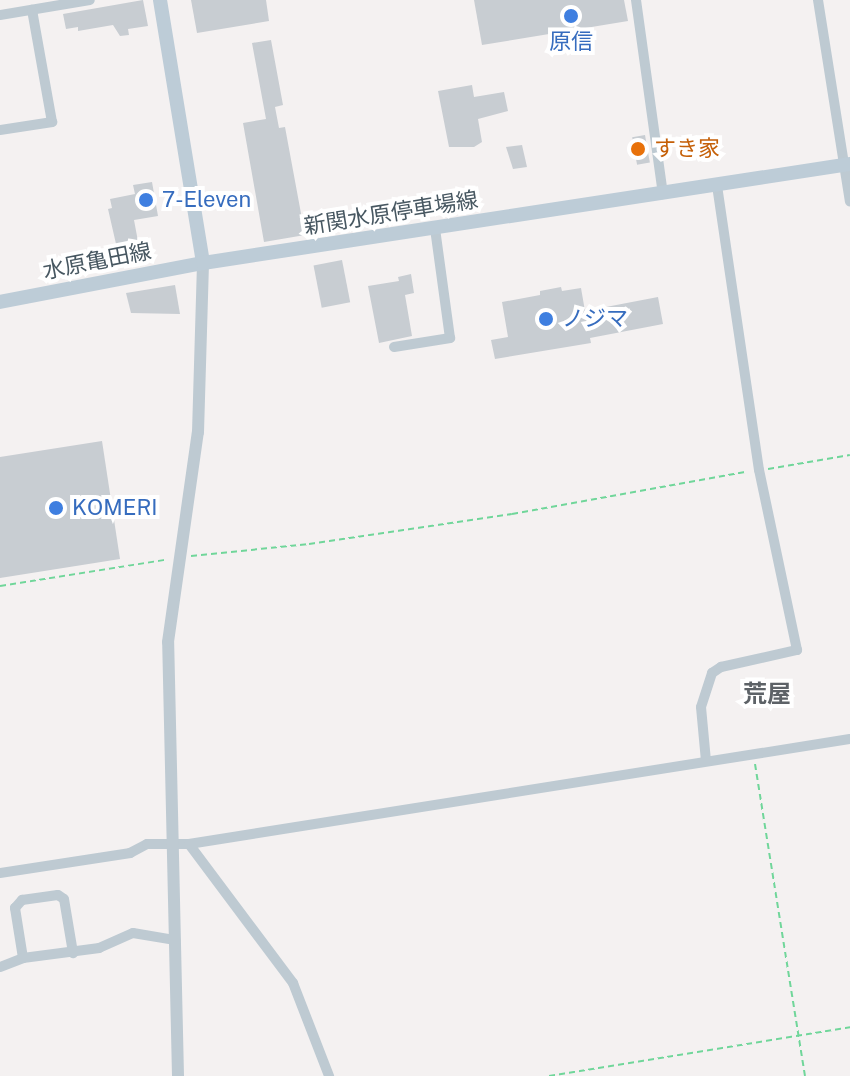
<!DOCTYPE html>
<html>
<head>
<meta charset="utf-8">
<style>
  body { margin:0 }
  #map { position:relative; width:850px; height:1076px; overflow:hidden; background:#f4f1f1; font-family:"Public Sans","Noto Sans JP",sans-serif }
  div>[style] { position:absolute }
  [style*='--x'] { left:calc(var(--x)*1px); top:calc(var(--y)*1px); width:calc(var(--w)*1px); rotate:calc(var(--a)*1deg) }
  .building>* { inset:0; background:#c8cdd2; transform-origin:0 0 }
  .path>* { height:2px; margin-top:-1px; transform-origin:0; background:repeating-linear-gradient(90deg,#70d69a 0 6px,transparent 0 10px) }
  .minor>* { height:10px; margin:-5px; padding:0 5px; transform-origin:5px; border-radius:5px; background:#becad2 }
  .tertiary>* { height:12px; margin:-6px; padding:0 6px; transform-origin:6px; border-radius:6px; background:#becad2 }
  .secondary>* { height:14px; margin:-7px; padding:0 7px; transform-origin:7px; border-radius:7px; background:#bdccd7 }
  .dots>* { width:22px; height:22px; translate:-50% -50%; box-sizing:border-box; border:4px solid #fff; border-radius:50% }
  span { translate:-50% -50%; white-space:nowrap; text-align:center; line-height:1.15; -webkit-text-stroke:8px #fff; paint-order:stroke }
  .shop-label { font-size:22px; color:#366cbe }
  .left { translate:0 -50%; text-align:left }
  .food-label { font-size:22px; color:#c56008 }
  .street-label { font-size:22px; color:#475761 }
  .neighbourhood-label { font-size:24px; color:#5d6267; font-weight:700 }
</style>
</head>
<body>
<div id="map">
  <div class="building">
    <div style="clip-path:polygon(143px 0,148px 26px,128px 29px,129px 35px,120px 36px,113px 25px,78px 31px,78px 27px,66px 29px,63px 14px)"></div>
    <div style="clip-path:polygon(191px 0,266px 0,269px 21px,197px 33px)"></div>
    <div style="clip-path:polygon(474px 0,624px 0,628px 21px,482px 45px)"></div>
    <div style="clip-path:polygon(271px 40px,283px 105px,275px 107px,279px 128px,285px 127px,305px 235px,264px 242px,243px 123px,266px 119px,252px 43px)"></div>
    <div style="clip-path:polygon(472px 85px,474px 97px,504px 92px,508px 111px,478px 119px,482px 142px,474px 147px,449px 147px,438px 91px)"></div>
    <div style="left:645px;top:135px;width:28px;height:13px;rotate:80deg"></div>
    <div style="clip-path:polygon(522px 145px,527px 167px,513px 169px,506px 147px)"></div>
    <div style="clip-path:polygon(152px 182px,158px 216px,134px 220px,140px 252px,119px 257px,108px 209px,112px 208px,110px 199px,135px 194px,133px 185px)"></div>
    <div style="left:342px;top:260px;width:43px;height:29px;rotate:79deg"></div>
    <div style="clip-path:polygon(411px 274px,414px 293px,405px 295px,412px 336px,379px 343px,368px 286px,399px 281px,398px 277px)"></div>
    <div style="clip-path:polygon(175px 285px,180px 314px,131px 313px,126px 293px)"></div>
    <div style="clip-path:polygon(561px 287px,562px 291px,581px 288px,585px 311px,658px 297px,663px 324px,590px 338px,591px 343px,495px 359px,491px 340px,508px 337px,502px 302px,540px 295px,540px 291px)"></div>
    <div style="clip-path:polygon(102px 441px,120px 559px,0 578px,0 457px)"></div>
  </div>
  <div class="path">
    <div style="--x:768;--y:469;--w:83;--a:-9.7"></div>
    <div style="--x:191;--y:556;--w:119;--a:-5.8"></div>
    <div style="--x:309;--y:544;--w:205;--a:-8.4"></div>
    <div style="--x:512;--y:514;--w:238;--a:-10.2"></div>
    <div style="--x:0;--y:586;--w:167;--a:-9"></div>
    <div style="--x:755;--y:764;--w:316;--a:80.9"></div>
    <div style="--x:549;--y:1076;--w:305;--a:-9.2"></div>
  </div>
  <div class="minor">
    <div style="--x:636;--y:0;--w:196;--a:82.1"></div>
    <div style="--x:818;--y:0;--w:204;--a:81"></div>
    <div style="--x:0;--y:15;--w:91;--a:-9.5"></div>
    <div style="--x:0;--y:130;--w:53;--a:-8.7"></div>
    <div style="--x:52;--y:122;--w:114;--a:-100.1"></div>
    <div style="--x:394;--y:347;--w:57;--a:-9.1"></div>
    <div style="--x:450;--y:338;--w:110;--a:-97.8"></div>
    <div style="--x:706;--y:761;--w:54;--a:-95.3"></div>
    <div style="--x:701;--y:707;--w:36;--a:-72"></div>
    <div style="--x:712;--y:673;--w:11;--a:-34"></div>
    <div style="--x:721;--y:667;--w:78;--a:-12.6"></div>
    <div style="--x:797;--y:650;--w:184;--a:-101.9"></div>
    <div style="--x:759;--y:470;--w:287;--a:-98.4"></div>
    <div style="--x:189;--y:844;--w:174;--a:53.2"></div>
    <div style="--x:293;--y:983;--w:100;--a:68.8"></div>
    <div style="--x:0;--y:873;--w:132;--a:-8.7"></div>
    <div style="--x:130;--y:853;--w:19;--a:-28"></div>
    <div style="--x:147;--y:844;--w:42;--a:0"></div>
    <div style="--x:189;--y:844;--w:669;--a:-9.03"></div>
    <div style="--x:23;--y:958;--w:51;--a:-99.1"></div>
    <div style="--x:15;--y:908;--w:11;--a:-49"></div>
    <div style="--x:22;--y:900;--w:36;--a:-8"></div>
    <div style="--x:58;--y:895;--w:7;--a:34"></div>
    <div style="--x:64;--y:899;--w:55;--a:80.5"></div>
    <div style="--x:0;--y:967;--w:25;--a:-21"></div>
    <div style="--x:23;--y:958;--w:77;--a:-7.5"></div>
    <div style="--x:99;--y:948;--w:37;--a:-24"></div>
    <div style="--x:133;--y:933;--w:43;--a:9.5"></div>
  </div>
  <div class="tertiary">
    <div style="--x:178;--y:1076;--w:434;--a:-91.3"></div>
    <div style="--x:168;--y:642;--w:212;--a:-81.9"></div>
    <div style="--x:198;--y:432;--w:169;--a:-88.3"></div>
  </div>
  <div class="secondary">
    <div style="--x:160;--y:0;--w:266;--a:80.7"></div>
    <div style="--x:0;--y:302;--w:207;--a:-10.9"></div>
    <div style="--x:203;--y:263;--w:655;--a:-8.7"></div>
  </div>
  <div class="dots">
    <div style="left:571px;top:16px;background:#3f7fe0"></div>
    <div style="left:638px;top:149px;background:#e8710a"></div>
    <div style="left:146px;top:200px;background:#3f7fe0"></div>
    <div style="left:546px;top:319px;background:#3f7fe0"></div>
    <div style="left:56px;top:508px;background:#3f7fe0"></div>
  </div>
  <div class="shop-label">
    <span style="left:571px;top:42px">原信</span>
    <span class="left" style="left:162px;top:200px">7-Eleven</span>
    <span class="left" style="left:562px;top:319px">ノジマ</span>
    <span class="left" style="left:72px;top:508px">KOMERI</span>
  </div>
  <div class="food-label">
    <span class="left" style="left:654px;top:149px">すき家</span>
  </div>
  <div class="street-label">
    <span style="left:391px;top:213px;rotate:-9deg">新関水原停車場線</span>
    <span style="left:97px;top:261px;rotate:-11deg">水原亀田線</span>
  </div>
  <div class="neighbourhood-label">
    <span style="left:767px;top:694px">荒屋</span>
  </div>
</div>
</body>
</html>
